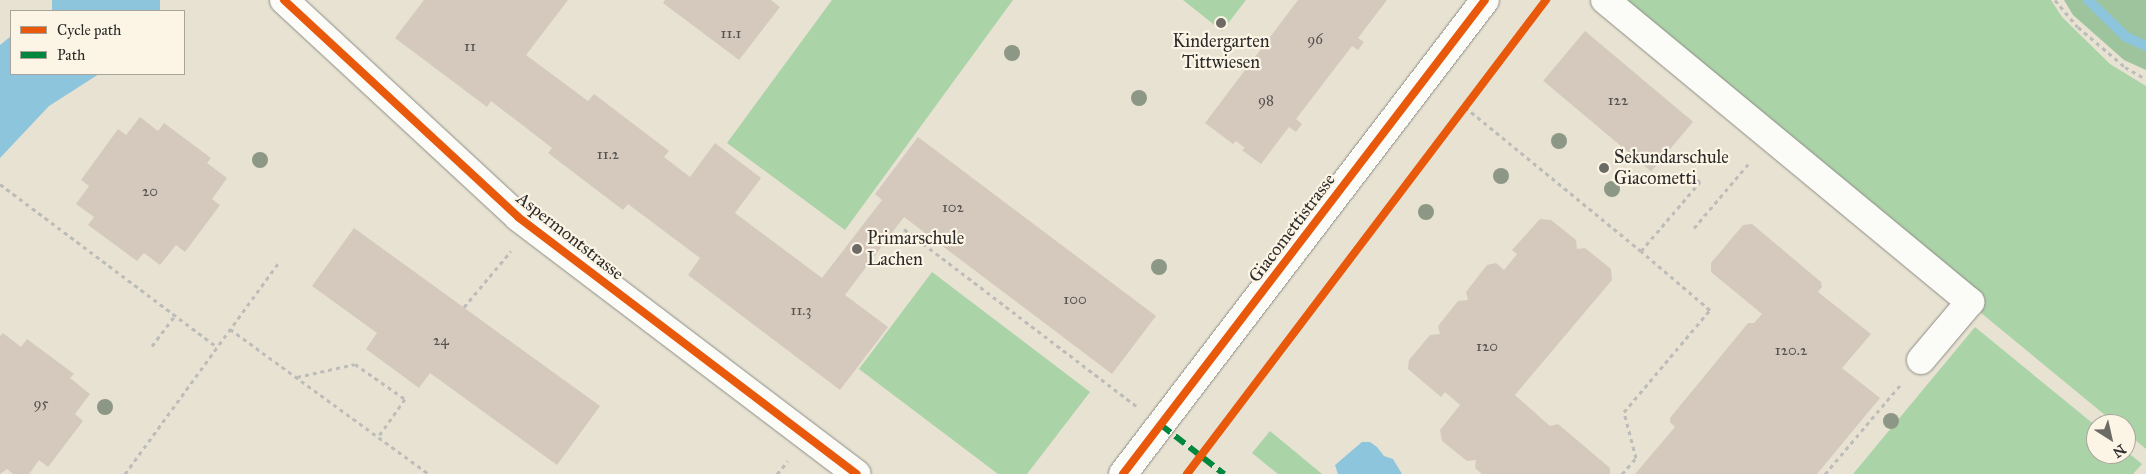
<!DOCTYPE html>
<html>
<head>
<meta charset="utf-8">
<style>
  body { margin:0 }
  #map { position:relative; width:2146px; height:474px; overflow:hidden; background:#e7e2d2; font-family:"IM FELL Great Primer",serif }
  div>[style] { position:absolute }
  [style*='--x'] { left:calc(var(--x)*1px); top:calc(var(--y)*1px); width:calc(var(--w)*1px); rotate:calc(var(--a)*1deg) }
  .green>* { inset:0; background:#abd3a8 }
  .forest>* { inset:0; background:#9ec49d }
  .water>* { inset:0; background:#8dc5dd; transform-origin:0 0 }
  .stream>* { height:10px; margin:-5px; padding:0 5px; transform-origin:5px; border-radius:5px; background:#8dc5dd }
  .building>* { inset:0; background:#d5c9be; transform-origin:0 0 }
  .path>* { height:3px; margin-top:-1.5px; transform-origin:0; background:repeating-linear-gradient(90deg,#bcbcb9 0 4px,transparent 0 8px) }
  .roads { filter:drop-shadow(0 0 1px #8e8c84) drop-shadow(0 0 1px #8e8c84) }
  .minor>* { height:28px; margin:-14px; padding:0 14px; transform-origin:14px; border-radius:14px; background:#fbfbf8 }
  .quiet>* { height:6px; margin-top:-3px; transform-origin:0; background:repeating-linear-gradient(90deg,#00873e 0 12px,transparent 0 18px) }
  .cycleway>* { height:8px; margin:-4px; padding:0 4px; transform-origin:4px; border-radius:4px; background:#e8590c }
  .trees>* { width:16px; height:16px; margin:-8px; border-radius:50%; background:#8d9785 }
  .dots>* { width:14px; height:14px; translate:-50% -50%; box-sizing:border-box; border:2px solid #fcf5e5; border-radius:50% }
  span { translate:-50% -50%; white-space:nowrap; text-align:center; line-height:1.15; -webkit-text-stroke:4.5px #fcf5e5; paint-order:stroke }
  .number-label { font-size:15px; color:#565250 }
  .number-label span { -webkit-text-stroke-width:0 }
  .poi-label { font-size:18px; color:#2b2b2b }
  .left { translate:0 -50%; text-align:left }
  .street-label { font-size:18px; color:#2b2b2b }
  .legend { position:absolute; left:10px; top:10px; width:175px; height:65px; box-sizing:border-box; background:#fcf5e5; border:1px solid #a8a49b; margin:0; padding:6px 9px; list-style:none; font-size:15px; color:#2b2b2b }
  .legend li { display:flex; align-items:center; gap:10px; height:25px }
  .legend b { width:25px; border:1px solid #a8a49b }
  .north { position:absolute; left:2086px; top:414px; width:50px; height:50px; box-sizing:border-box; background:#fcf5e5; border:1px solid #a8a49b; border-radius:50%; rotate:145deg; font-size:14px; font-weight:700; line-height:20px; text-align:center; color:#2b2b2b }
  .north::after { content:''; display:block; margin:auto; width:18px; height:22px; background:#6d6b65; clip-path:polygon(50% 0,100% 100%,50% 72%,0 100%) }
</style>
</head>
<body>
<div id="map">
  <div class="green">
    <div style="clip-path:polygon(832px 0,1013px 0,845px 230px,727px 143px)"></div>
    <div style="clip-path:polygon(1183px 0,1246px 0,1222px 31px)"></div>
    <div style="clip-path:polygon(1629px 0,2051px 0,2062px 17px,2110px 64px,2146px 86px,2146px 449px,2126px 432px,2126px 424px,2116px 424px,1975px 308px,1984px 297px,1647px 22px,1625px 2px)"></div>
    <div style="clip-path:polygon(932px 272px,1090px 392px,1027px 474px,998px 474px,859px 369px)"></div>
    <div style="clip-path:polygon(1975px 327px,2096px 426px,2096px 454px,2126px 454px,2126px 451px,2142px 464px,2133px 474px,1853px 474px)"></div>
    <div style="clip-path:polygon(1270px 431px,1322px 474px,1278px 474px,1252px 453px)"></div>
  </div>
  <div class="forest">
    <div style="clip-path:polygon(2064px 0,2146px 0,2146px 70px,2124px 60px,2073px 15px)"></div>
  </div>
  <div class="water">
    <div style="left:52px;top:0;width:108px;height:16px"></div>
    <div style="clip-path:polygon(11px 36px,11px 74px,99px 74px,49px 106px,0 158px,0 45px)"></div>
    <div style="clip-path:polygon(1362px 442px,1370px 442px,1377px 447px,1384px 456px,1393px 459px,1402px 474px,1338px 474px,1335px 465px)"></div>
  </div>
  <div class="stream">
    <div style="--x:2088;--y:0;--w:53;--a:44.2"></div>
    <div style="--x:2126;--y:37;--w:22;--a:24"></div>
  </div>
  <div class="building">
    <div style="clip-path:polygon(424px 0,568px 0,526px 55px,588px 101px,594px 94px,669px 151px,664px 157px,690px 177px,715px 143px,761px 178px,735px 213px,822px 278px,882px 200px,875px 194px,918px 137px,1156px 316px,1112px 374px,904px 217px,845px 295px,888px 327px,840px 390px,688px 275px,700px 258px,628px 204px,623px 210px,548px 153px,552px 148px,491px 101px,487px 107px,395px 38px)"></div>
    <div style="clip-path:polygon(665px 0,771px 0,780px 7px,739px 60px,663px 3px)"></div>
    <div style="clip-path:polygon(1298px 0,1387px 0,1358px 38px,1364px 42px,1358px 50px,1352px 46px,1296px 119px,1302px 124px,1296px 132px,1289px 127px,1261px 164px,1242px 150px,1245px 148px,1236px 141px,1233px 144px,1205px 123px)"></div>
    <div style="left:1585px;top:31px;width:141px;height:65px;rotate:40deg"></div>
    <div style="clip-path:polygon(140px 117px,158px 131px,164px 123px,211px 158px,207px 163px,227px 178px,212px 199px,220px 205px,185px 252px,176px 245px,160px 265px,144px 253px,137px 261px,88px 225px,94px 217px,76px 204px,89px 186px,81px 180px,118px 129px,126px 135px)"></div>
    <div style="clip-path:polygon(1540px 219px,1551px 220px,1576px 240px,1577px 249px,1585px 248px,1611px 269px,1612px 280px,1515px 395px,1550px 426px,1558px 424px,1610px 468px,1610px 474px,1482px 474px,1475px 468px,1476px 460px,1467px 461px,1442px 441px,1440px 430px,1460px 405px,1445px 392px,1441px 397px,1408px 369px,1409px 360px,1430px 335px,1440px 334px,1438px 326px,1458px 301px,1468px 300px,1466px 292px,1487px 265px,1496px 263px,1504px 270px,1517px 254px,1512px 250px)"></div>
    <div style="clip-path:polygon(1752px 224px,1821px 282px,1822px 287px,1818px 292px,1871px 334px,1842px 368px,1880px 398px,1817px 474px,1635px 474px,1675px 427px,1670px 422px,1670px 418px,1748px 323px,1754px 323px,1762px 314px,1711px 272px,1711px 263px,1743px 225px)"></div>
    <div style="clip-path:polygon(354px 228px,600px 406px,557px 465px,430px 373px,419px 388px,366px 349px,377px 333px,312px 286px)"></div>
    <div style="clip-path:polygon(3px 333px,21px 347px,27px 339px,74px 374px,70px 378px,90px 394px,75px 414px,83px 421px,48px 467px,39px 460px,29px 474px,13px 474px,7px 469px,0 474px,0 336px)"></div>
  </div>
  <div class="path">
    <div style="--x:2055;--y:0;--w:35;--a:50"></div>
    <div style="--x:2078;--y:27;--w:62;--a:40.4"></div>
    <div style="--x:2125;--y:67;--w:24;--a:30"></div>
    <div style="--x:1465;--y:107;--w:227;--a:39.3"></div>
    <div style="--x:1641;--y:251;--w:91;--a:-49.5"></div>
    <div style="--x:1700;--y:182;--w:15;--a:-138"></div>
    <div style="--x:0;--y:184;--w:271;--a:36.9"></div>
    <div style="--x:1694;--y:228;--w:87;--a:-49.7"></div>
    <div style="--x:904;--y:229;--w:292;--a:37.3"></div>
    <div style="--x:464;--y:307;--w:73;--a:-50"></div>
    <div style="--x:230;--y:329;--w:246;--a:36.1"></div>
    <div style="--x:152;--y:346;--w:38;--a:-53"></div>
    <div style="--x:297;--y:377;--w:59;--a:-12.6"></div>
    <div style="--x:355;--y:364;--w:61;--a:35"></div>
    <div style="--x:405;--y:399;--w:47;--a:125.4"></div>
    <div style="--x:125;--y:474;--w:262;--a:-54"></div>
    <div style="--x:777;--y:474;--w:17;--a:-50"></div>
    <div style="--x:1622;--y:474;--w:21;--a:-49"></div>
    <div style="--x:1636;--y:458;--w:48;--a:-104.6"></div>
    <div style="--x:1624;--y:412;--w:133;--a:-49.9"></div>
    <div style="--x:1710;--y:310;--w:91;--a:-139.5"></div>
    <div style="--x:1825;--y:474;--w:119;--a:-49.8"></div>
  </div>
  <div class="roads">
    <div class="minor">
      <div style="--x:284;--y:0;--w:319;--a:42.8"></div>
      <div style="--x:518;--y:217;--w:425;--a:37.2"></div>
      <div style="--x:1605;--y:0;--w:474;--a:39.6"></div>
      <div style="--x:1970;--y:302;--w:76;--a:130.2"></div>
      <div style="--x:1123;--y:474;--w:596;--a:-52.63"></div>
    </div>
  </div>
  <div class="quiet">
    <div style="--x:1161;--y:425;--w:80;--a:37.9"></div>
  </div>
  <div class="cycleway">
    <div style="--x:284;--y:0;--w:319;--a:42.8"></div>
    <div style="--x:518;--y:217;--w:425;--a:37.2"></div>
    <div style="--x:1123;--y:474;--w:596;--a:-52.63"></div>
    <div style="--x:1187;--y:474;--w:595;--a:-52.86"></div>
  </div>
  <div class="trees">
    <div style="left:1012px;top:53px"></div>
    <div style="left:1139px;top:98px"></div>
    <div style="left:1559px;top:141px"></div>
    <div style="left:260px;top:160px"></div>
    <div style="left:1501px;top:176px"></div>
    <div style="left:1612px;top:189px"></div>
    <div style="left:1426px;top:212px"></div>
    <div style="left:1159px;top:267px"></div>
    <div style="left:105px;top:407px"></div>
    <div style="left:1891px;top:421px"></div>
  </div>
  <div class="dots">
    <div style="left:1221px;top:23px;background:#6d6b65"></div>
    <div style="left:1604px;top:168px;background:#6d6b65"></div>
    <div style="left:857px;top:249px;background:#6d6b65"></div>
  </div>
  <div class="number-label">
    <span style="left:731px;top:34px">11.1</span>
    <span style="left:1315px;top:40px">96</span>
    <span style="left:470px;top:47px">11</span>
    <span style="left:1266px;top:101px">98</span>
    <span style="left:1618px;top:101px">122</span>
    <span style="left:608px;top:155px">11.2</span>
    <span style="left:150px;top:192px">20</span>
    <span style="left:953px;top:208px">102</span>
    <span style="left:1075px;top:300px">100</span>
    <span style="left:801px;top:311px">11.3</span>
    <span style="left:441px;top:341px">24</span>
    <span style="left:1487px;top:347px">120</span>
    <span style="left:1791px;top:351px">120.2</span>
    <span style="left:41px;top:404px">95</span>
  </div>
  <div class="poi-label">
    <span style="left:1221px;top:52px">Kindergarten<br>Tittwiesen</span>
    <span class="left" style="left:1614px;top:168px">Sekundarschule<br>Giacometti</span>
    <span class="left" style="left:867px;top:249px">Primarschule<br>Lachen</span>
  </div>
  <div class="street-label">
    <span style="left:1292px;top:228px;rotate:-53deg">Giacomettistrasse</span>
    <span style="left:570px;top:236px;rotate:38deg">Aspermontstrasse</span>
  </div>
  <ul class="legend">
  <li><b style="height:6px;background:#e8590c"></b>Cycle path</li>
  <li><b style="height:6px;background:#00873e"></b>Path</li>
  </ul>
  <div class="north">N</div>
</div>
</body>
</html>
